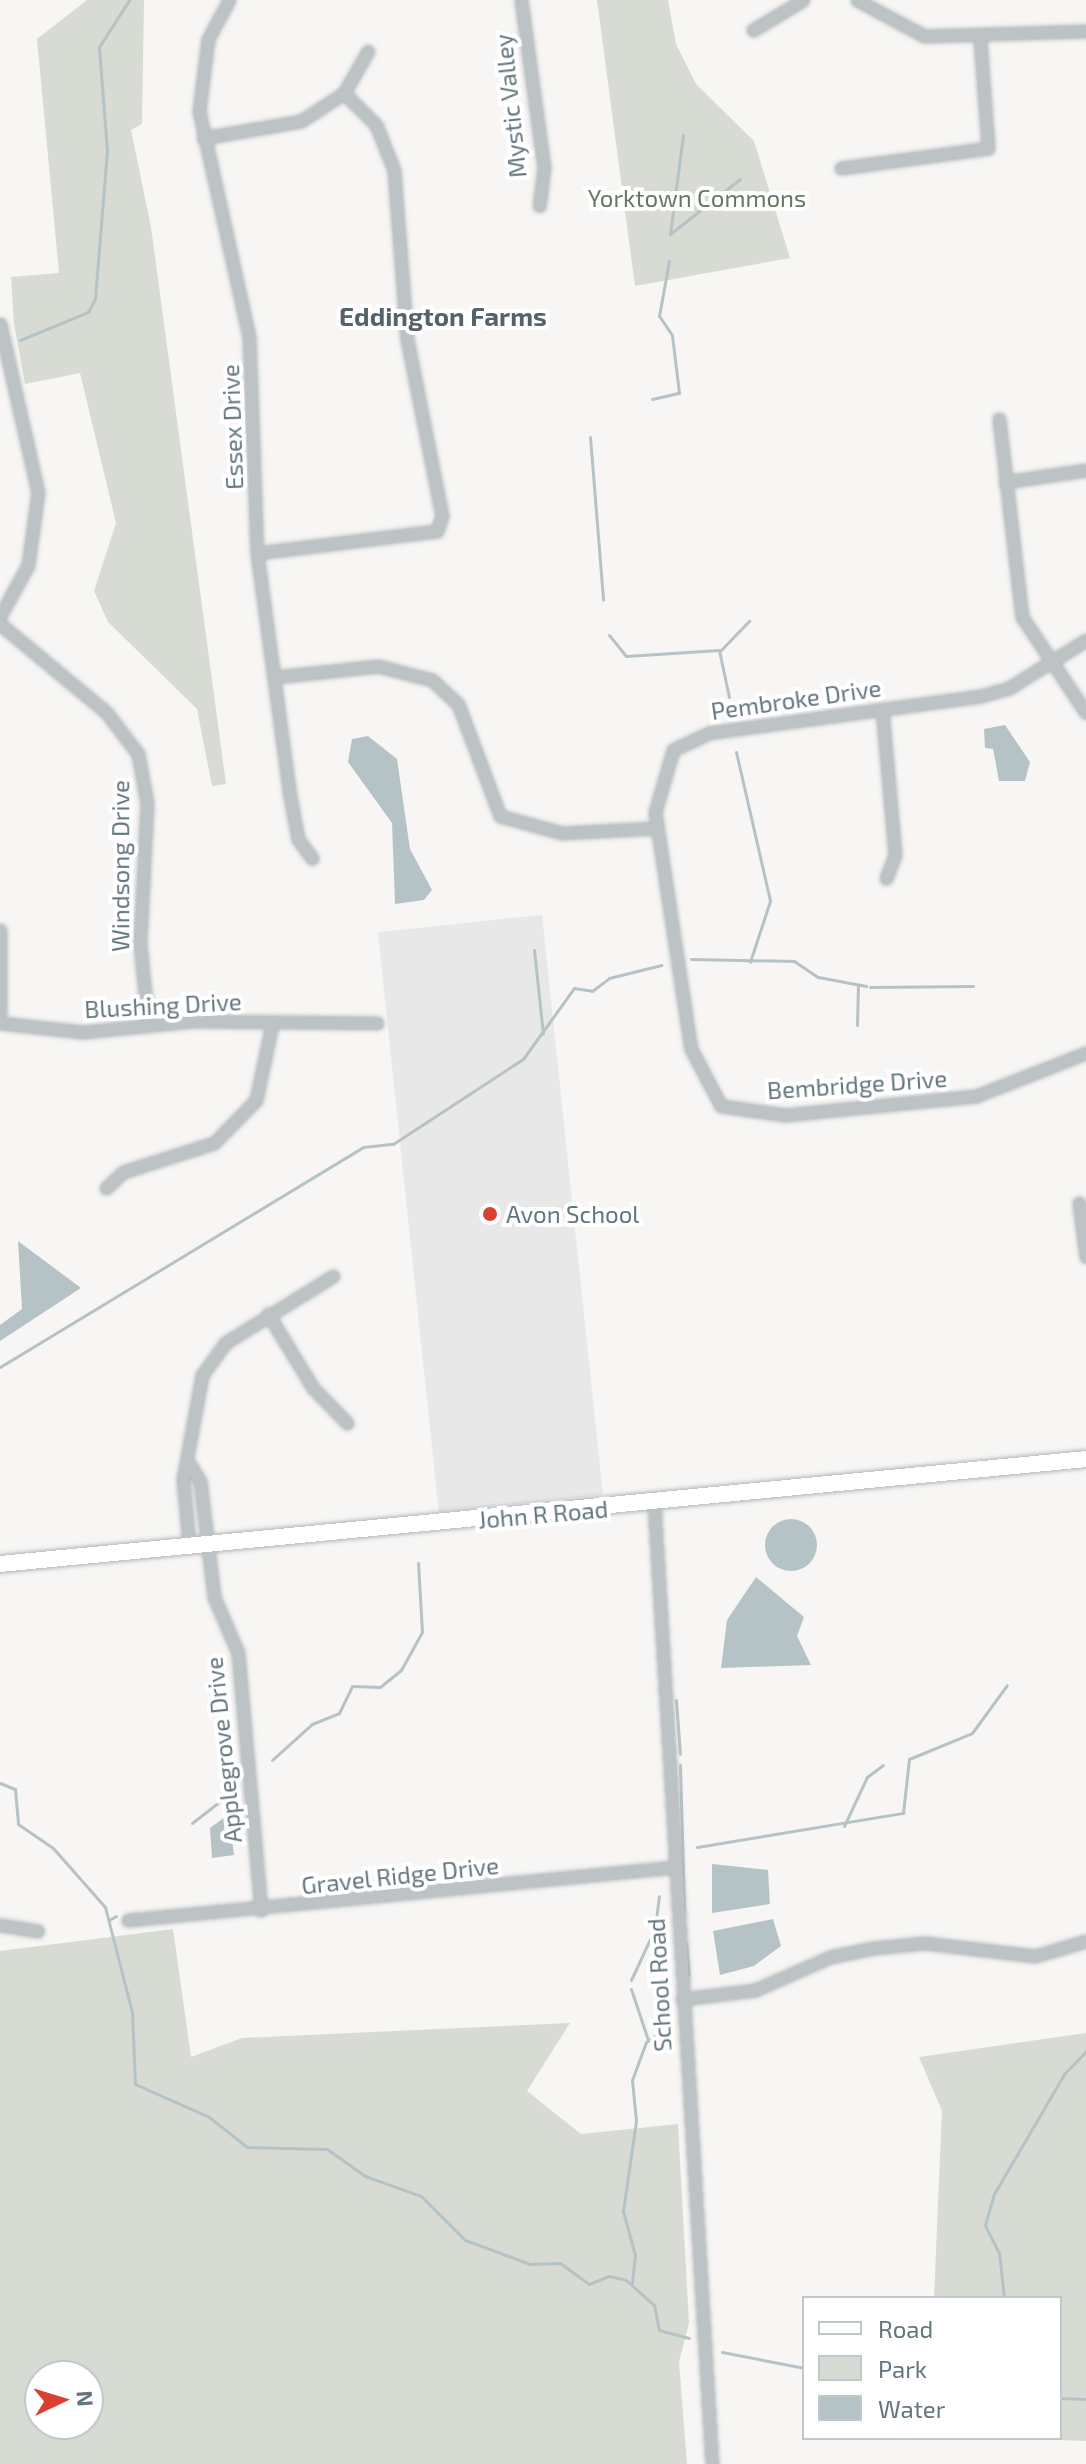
<!DOCTYPE html>
<html>
<head>
<meta charset="utf-8">
<style>
  body { margin:0 }
  #map { position:relative; width:1086px; height:2464px; overflow:hidden; background:#f7f6f4; font-family:"Exo 2",sans-serif }
  div>[style] { position:absolute }
  [style*='--x'] { left:calc(var(--x)*1px); top:calc(var(--y)*1px); width:calc(var(--w)*1px); rotate:calc(var(--a)*1deg) }
  .built>* { inset:0; background:#e7e8e7; transform-origin:0 0 }
  .green>* { inset:0; background:#d7dbd3 }
  .water>* { inset:0; background:#b6c3c6 }
  .round { border-radius:50% }
  .stream>* { height:3px; margin:-1.5px; padding:0 1.5px; transform-origin:1.5px; border-radius:1.5px; background:#b6c3c6 }
  .roads { filter:drop-shadow(0 0 2px #b0b7ba) drop-shadow(0 0 2px #b0b7ba) }
  .minor>* { height:11px; margin:-5.5px; padding:0 5.5px; transform-origin:5.5px; border-radius:5.5px; background:#bdc3c5 }
  .secondary>* { height:16px; margin:-8px; padding:0 8px; transform-origin:8px; border-radius:8px; background:#fff }
  .dots>* { width:22px; height:22px; translate:-50% -50%; box-sizing:border-box; border:4px solid #fff; border-radius:50% }
  span { translate:-50% -50%; white-space:nowrap; text-align:center; line-height:1.15; -webkit-text-stroke:8px #fff; paint-order:stroke }
  .street-label { font-size:24px; color:#63767d }
  .park-label { font-size:24px; color:#687662 }
  .poi-label { font-size:24px; color:#63767d }
  .left { translate:0 -50%; text-align:left }
  .neighbourhood-label { font-size:26px; color:#556369; font-weight:700 }
  .legend { position:absolute; left:802px; top:2296px; width:260px; height:144px; box-sizing:border-box; background:#fff; border:2px solid #c1c8cb; margin:0; padding:10px 14px; list-style:none; font-size:24px; color:#63767d }
  .legend li { display:flex; align-items:center; gap:16px; height:40px }
  .legend b { width:40px; border:2px solid #c1c8cb }
  .north { position:absolute; left:24px; top:2360px; width:80px; height:80px; box-sizing:border-box; background:#fff; border:2px solid #c1c8cb; border-radius:50%; rotate:86deg; font-size:22px; font-weight:700; line-height:32px; text-align:center; color:#63767d }
  .north::after { content:''; display:block; margin:auto; width:28px; height:36px; background:#d94032; clip-path:polygon(50% 0,100% 100%,50% 72%,0 100%) }
</style>
</head>
<body>
<div id="map">
  <div class="built">
    <div style="left:542px;top:915px;width:583px;height:165px;rotate:84deg"></div>
  </div>
  <div class="green">
    <div style="clip-path:polygon(87px 0,144px 0,142px 124px,131px 130px,151px 227px,226px 784px,212px 786px,197px 709px,108px 622px,94px 591px,116px 523px,80px 373px,25px 384px,14px 324px,11px 277px,59px 273px,37px 39px)"></div>
    <div style="clip-path:polygon(597px 0,668px 0,676px 44px,696px 84px,754px 141px,790px 258px,635px 286px)"></div>
    <div style="clip-path:polygon(evenodd,173px 1929px,191px 2057px,242px 2038px,570px 2023px,527px 2091px,581px 2134px,678px 2124px,689px 2323px,679px 2362px,687px 2464px,0 2464px,0 1951px,173px 1929px,40px 2376px,88px 2376px,88px 2424px,40px 2424px,40px 2376px)"></div>
    <div style="clip-path:polygon(1086px 2033px,1086px 2441px,1006px 2438px,1060px 2438px,1060px 2298px,934px 2298px,942px 2111px,919px 2057px)"></div>
  </div>
  <div class="water">
    <div style="clip-path:polygon(1005px 725px,1030px 762px,1025px 781px,999px 781px,993px 749px,985px 748px,984px 729px)"></div>
    <div style="clip-path:polygon(368px 736px,397px 759px,410px 849px,432px 890px,424px 900px,395px 904px,392px 823px,348px 762px,352px 739px)"></div>
    <div style="clip-path:polygon(18px 1241px,81px 1288px,0 1341px,0 1325px,22px 1309px)"></div>
    <div class="round" style="left:765px;top:1519px;width:52px;height:52px"></div>
    <div style="clip-path:polygon(756px 1577px,804px 1617px,797px 1636px,811px 1665px,721px 1668px,727px 1620px)"></div>
    <div style="clip-path:polygon(229px 1814px,234px 1855px,212px 1858px,210px 1828px)"></div>
    <div style="clip-path:polygon(712px 1864px,768px 1870px,770px 1904px,712px 1913px)"></div>
    <div style="clip-path:polygon(773px 1919px,781px 1946px,754px 1966px,720px 1975px,713px 1931px)"></div>
  </div>
  <div class="stream">
    <div style="--x:670;--y:234;--w:100;--a:-82.5"></div>
    <div style="--x:670;--y:234;--w:89;--a:-38.2"></div>
    <div style="--x:20;--y:340;--w:74;--a:-22.4"></div>
    <div style="--x:88;--y:312;--w:15;--a:-62"></div>
    <div style="--x:95;--y:299;--w:148;--a:-85.4"></div>
    <div style="--x:107;--y:151;--w:104;--a:-94.4"></div>
    <div style="--x:99;--y:47;--w:56;--a:-57.4"></div>
    <div style="--x:652;--y:399;--w:28;--a:-13"></div>
    <div style="--x:679;--y:393;--w:58;--a:-96.9"></div>
    <div style="--x:672;--y:335;--w:23;--a:-124"></div>
    <div style="--x:659;--y:316;--w:56;--a:-79.7"></div>
    <div style="--x:590;--y:437;--w:163;--a:85.4"></div>
    <div style="--x:609;--y:635;--w:27;--a:51"></div>
    <div style="--x:626;--y:656;--w:93;--a:-3.7"></div>
    <div style="--x:719;--y:650;--w:48;--a:78"></div>
    <div style="--x:720;--y:651;--w:42;--a:-46"></div>
    <div style="--x:736;--y:752;--w:153;--a:77.1"></div>
    <div style="--x:770;--y:901;--w:64;--a:108.2"></div>
    <div style="--x:534;--y:950;--w:84;--a:83.9"></div>
    <div style="--x:691;--y:959;--w:103;--a:1.1"></div>
    <div style="--x:794;--y:961;--w:29;--a:34"></div>
    <div style="--x:818;--y:977;--w:49;--a:10.6"></div>
    <div style="--x:870;--y:987;--w:103;--a:-0.6"></div>
    <div style="--x:857;--y:1025;--w:40;--a:-88.6"></div>
    <div style="--x:0;--y:1367;--w:424;--a:-31.2"></div>
    <div style="--x:363;--y:1147;--w:30;--a:-6"></div>
    <div style="--x:393;--y:1144;--w:155;--a:-33.2"></div>
    <div style="--x:523;--y:1059;--w:87;--a:-54.3"></div>
    <div style="--x:574;--y:988;--w:18;--a:9"></div>
    <div style="--x:592;--y:991;--w:21;--a:-37"></div>
    <div style="--x:609;--y:978;--w:54;--a:-14"></div>
    <div style="--x:676;--y:1700;--w:54;--a:85.8"></div>
    <div style="--x:272;--y:1760;--w:54;--a:-42"></div>
    <div style="--x:312;--y:1724;--w:29;--a:-22"></div>
    <div style="--x:339;--y:1713;--w:30;--a:-64"></div>
    <div style="--x:352;--y:1686;--w:28;--a:2"></div>
    <div style="--x:380;--y:1687;--w:27;--a:-39"></div>
    <div style="--x:401;--y:1670;--w:43;--a:-61.1"></div>
    <div style="--x:422;--y:1632;--w:69;--a:-93.3"></div>
    <div style="--x:680;--y:1765;--w:146;--a:88.4"></div>
    <div style="--x:0;--y:1783;--w:16;--a:22"></div>
    <div style="--x:15;--y:1789;--w:35;--a:85"></div>
    <div style="--x:18;--y:1824;--w:42;--a:34.4"></div>
    <div style="--x:53;--y:1848;--w:79;--a:48.6"></div>
    <div style="--x:105;--y:1907;--w:108;--a:75.6"></div>
    <div style="--x:132;--y:2012;--w:72;--a:87.6"></div>
    <div style="--x:135;--y:2084;--w:81;--a:24"></div>
    <div style="--x:209;--y:2117;--w:48;--a:38.3"></div>
    <div style="--x:247;--y:2147;--w:80;--a:1.4"></div>
    <div style="--x:327;--y:2149;--w:47;--a:35.4"></div>
    <div style="--x:365;--y:2176;--w:59;--a:19.7"></div>
    <div style="--x:421;--y:2196;--w:62;--a:45"></div>
    <div style="--x:465;--y:2240;--w:69;--a:20.3"></div>
    <div style="--x:530;--y:2264;--w:30;--a:-2"></div>
    <div style="--x:560;--y:2263;--w:36;--a:36"></div>
    <div style="--x:589;--y:2284;--w:22;--a:-22"></div>
    <div style="--x:609;--y:2276;--w:17;--a:13"></div>
    <div style="--x:626;--y:2280;--w:38;--a:42"></div>
    <div style="--x:654;--y:2305;--w:25;--a:79"></div>
    <div style="--x:659;--y:2330;--w:31;--a:15"></div>
    <div style="--x:192;--y:1823;--w:58;--a:-38"></div>
    <div style="--x:844;--y:1826;--w:54;--a:-64.9"></div>
    <div style="--x:867;--y:1777;--w:20;--a:-37"></div>
    <div style="--x:697;--y:1847;--w:209;--a:-9.4"></div>
    <div style="--x:903;--y:1813;--w:54;--a:-83.7"></div>
    <div style="--x:909;--y:1759;--w:68;--a:-22.4"></div>
    <div style="--x:972;--y:1733;--w:59;--a:-53.9"></div>
    <div style="--x:109;--y:1920;--w:8;--a:-30"></div>
    <div style="--x:686;--y:1943;--w:32;--a:85"></div>
    <div style="--x:631;--y:1980;--w:57;--a:-65.2"></div>
    <div style="--x:655;--y:1928;--w:32;--a:-83"></div>
    <div style="--x:631;--y:1989;--w:54;--a:71.6"></div>
    <div style="--x:632;--y:2283;--w:28;--a:-84"></div>
    <div style="--x:635;--y:2255;--w:46;--a:-105.3"></div>
    <div style="--x:623;--y:2211;--w:91;--a:-81.8"></div>
    <div style="--x:636;--y:2121;--w:41;--a:-95.6"></div>
    <div style="--x:632;--y:2080;--w:40;--a:-69.8"></div>
    <div style="--x:646;--y:2042;--w:18;--a:-34"></div>
    <div style="--x:1004;--y:2298;--w:45;--a:-96.3"></div>
    <div style="--x:999;--y:2253;--w:31;--a:-117"></div>
    <div style="--x:985;--y:2225;--w:32;--a:-74"></div>
    <div style="--x:994;--y:2194;--w:139;--a:-59.7"></div>
    <div style="--x:1064;--y:2074;--w:32;--a:-46"></div>
    <div style="--x:722;--y:2352;--w:84;--a:11"></div>
    <div style="--x:1060;--y:2398;--w:26;--a:2"></div>
  </div>
  <div class="roads">
    <div class="minor">
      <div style="--x:229;--y:0;--w:44;--a:118.3"></div>
      <div style="--x:208;--y:39;--w:73;--a:97.1"></div>
      <div style="--x:199;--y:111;--w:231;--a:77.5"></div>
      <div style="--x:249;--y:337;--w:216;--a:87.9"></div>
      <div style="--x:257;--y:553;--w:245;--a:82.3"></div>
      <div style="--x:290;--y:796;--w:44;--a:79.5"></div>
      <div style="--x:298;--y:839;--w:24;--a:54"></div>
      <div style="--x:521;--y:0;--w:169;--a:82.2"></div>
      <div style="--x:544;--y:167;--w:39;--a:97"></div>
      <div style="--x:857;--y:0;--w:76;--a:28.2"></div>
      <div style="--x:924;--y:36;--w:162;--a:-1.8"></div>
      <div style="--x:753;--y:30;--w:58;--a:-31"></div>
      <div style="--x:203;--y:138;--w:99;--a:-9.8"></div>
      <div style="--x:301;--y:121;--w:51;--a:-33.1"></div>
      <div style="--x:344;--y:93;--w:48;--a:-60.3"></div>
      <div style="--x:841;--y:168;--w:148;--a:-7.7"></div>
      <div style="--x:988;--y:148;--w:110;--a:-94.2"></div>
      <div style="--x:0;--y:324;--w:172;--a:77.3"></div>
      <div style="--x:38;--y:492;--w:74;--a:97.8"></div>
      <div style="--x:28;--y:565;--w:58;--a:118.8"></div>
      <div style="--x:999;--y:419;--w:199;--a:83.4"></div>
      <div style="--x:1022;--y:617;--w:115;--a:56.3"></div>
      <div style="--x:1005;--y:482;--w:82;--a:-8.4"></div>
      <div style="--x:257;--y:553;--w:181;--a:-7"></div>
      <div style="--x:437;--y:531;--w:16;--a:-72"></div>
      <div style="--x:442;--y:516;--w:179;--a:-101.2"></div>
      <div style="--x:407;--y:340;--w:170;--a:-94.4"></div>
      <div style="--x:394;--y:170;--w:48;--a:-111.8"></div>
      <div style="--x:376;--y:125;--w:45;--a:-135"></div>
      <div style="--x:0;--y:624;--w:138;--a:39.7"></div>
      <div style="--x:106;--y:712;--w:53;--a:52.7"></div>
      <div style="--x:138;--y:754;--w:50;--a:79.6"></div>
      <div style="--x:147;--y:803;--w:140;--a:92.9"></div>
      <div style="--x:140;--y:943;--w:83;--a:84.5"></div>
      <div style="--x:1086;--y:640;--w:91;--a:148.1"></div>
      <div style="--x:1009;--y:688;--w:29;--a:164"></div>
      <div style="--x:981;--y:696;--w:275;--a:172.3"></div>
      <div style="--x:709;--y:733;--w:40;--a:155"></div>
      <div style="--x:673;--y:750;--w:65;--a:106.2"></div>
      <div style="--x:655;--y:812;--w:240;--a:81.4"></div>
      <div style="--x:691;--y:1049;--w:64;--a:62.2"></div>
      <div style="--x:721;--y:1106;--w:65;--a:8"></div>
      <div style="--x:785;--y:1115;--w:192;--a:-5.7"></div>
      <div style="--x:976;--y:1096;--w:118;--a:-21.4"></div>
      <div style="--x:275;--y:677;--w:104;--a:-6.1"></div>
      <div style="--x:378;--y:666;--w:56;--a:14.5"></div>
      <div style="--x:432;--y:680;--w:35;--a:43"></div>
      <div style="--x:458;--y:704;--w:120;--a:69.4"></div>
      <div style="--x:500;--y:816;--w:64;--a:15.3"></div>
      <div style="--x:562;--y:833;--w:94;--a:-3"></div>
      <div style="--x:882;--y:709;--w:147;--a:84.9"></div>
      <div style="--x:895;--y:855;--w:25;--a:111"></div>
      <div style="--x:0;--y:930;--w:82;--a:90"></div>
      <div style="--x:0;--y:1023;--w:83;--a:6.2"></div>
      <div style="--x:83;--y:1032;--w:111;--a:-5.7"></div>
      <div style="--x:193;--y:1021;--w:184;--a:0.6"></div>
      <div style="--x:106;--y:1188;--w:23;--a:-43"></div>
      <div style="--x:123;--y:1172;--w:96;--a:-17.7"></div>
      <div style="--x:214;--y:1143;--w:60;--a:-45.7"></div>
      <div style="--x:256;--y:1100;--w:78;--a:-78.1"></div>
      <div style="--x:1079;--y:1203;--w:54;--a:82.6"></div>
      <div style="--x:268;--y:1314;--w:87;--a:58.7"></div>
      <div style="--x:313;--y:1388;--w:49;--a:45.8"></div>
      <div style="--x:189;--y:1463;--w:21;--a:59"></div>
      <div style="--x:200;--y:1481;--w:117;--a:83.1"></div>
      <div style="--x:214;--y:1597;--w:61;--a:66.8"></div>
      <div style="--x:238;--y:1653;--w:258;--a:84.9"></div>
      <div style="--x:654;--y:1503;--w:963;--a:86.55"></div>
      <div style="--x:189;--y:1545;--w:66;--a:-95.2"></div>
      <div style="--x:183;--y:1479;--w:106;--a:-79.6"></div>
      <div style="--x:202;--y:1375;--w:39;--a:-54"></div>
      <div style="--x:225;--y:1343;--w:127;--a:-31.8"></div>
      <div style="--x:128;--y:1920;--w:550;--a:-5.53"></div>
      <div style="--x:0;--y:1925;--w:38;--a:9"></div>
      <div style="--x:682;--y:1999;--w:74;--a:-7"></div>
      <div style="--x:755;--y:1990;--w:82;--a:-23.7"></div>
      <div style="--x:830;--y:1957;--w:44;--a:-11.8"></div>
      <div style="--x:873;--y:1948;--w:52;--a:-5.5"></div>
      <div style="--x:925;--y:1943;--w:111;--a:6.7"></div>
      <div style="--x:1035;--y:1956;--w:53;--a:-16.4"></div>
    </div>
    <div class="secondary">
      <div style="--x:0;--y:1564;--w:1091;--a:-5.52"></div>
    </div>
  </div>
  <div class="dots">
    <div style="left:490px;top:1214px;background:#d94032"></div>
  </div>
  <div class="street-label">
    <span style="left:510px;top:106px;rotate:-96deg">Mystic Valley</span>
    <span style="left:232px;top:427px;rotate:-92deg">Essex Drive</span>
    <span style="left:796px;top:699px;rotate:-8deg">Pembroke Drive</span>
    <span style="left:120px;top:866px;rotate:-90deg">Windsong Drive</span>
    <span style="left:163px;top:1005px;rotate:-3deg">Blushing Drive</span>
    <span style="left:857px;top:1084px;rotate:-4deg">Bembridge Drive</span>
    <span style="left:543px;top:1514px;rotate:-5deg">John R Road</span>
    <span style="left:223px;top:1750px;rotate:-96deg">Applegrove Drive</span>
    <span style="left:400px;top:1875px;rotate:-6deg">Gravel Ridge Drive</span>
    <span style="left:659px;top:1985px;rotate:-93deg">School Road</span>
  </div>
  <div class="park-label">
    <span style="left:697px;top:198px">Yorktown Commons</span>
  </div>
  <div class="poi-label">
    <span class="left" style="left:506px;top:1214px">Avon School</span>
  </div>
  <div class="neighbourhood-label">
    <span style="left:443px;top:316px">Eddington Farms</span>
  </div>
  <ul class="legend">
  <li><b style="height:10px;background:#fff"></b>Road</li>
  <li><b style="height:22px;background:#d7dbd3"></b>Park</li>
  <li><b style="height:22px;background:#b6c3c6"></b>Water</li>
  </ul>
  <div class="north">N</div>
</div>
</body>
</html>
